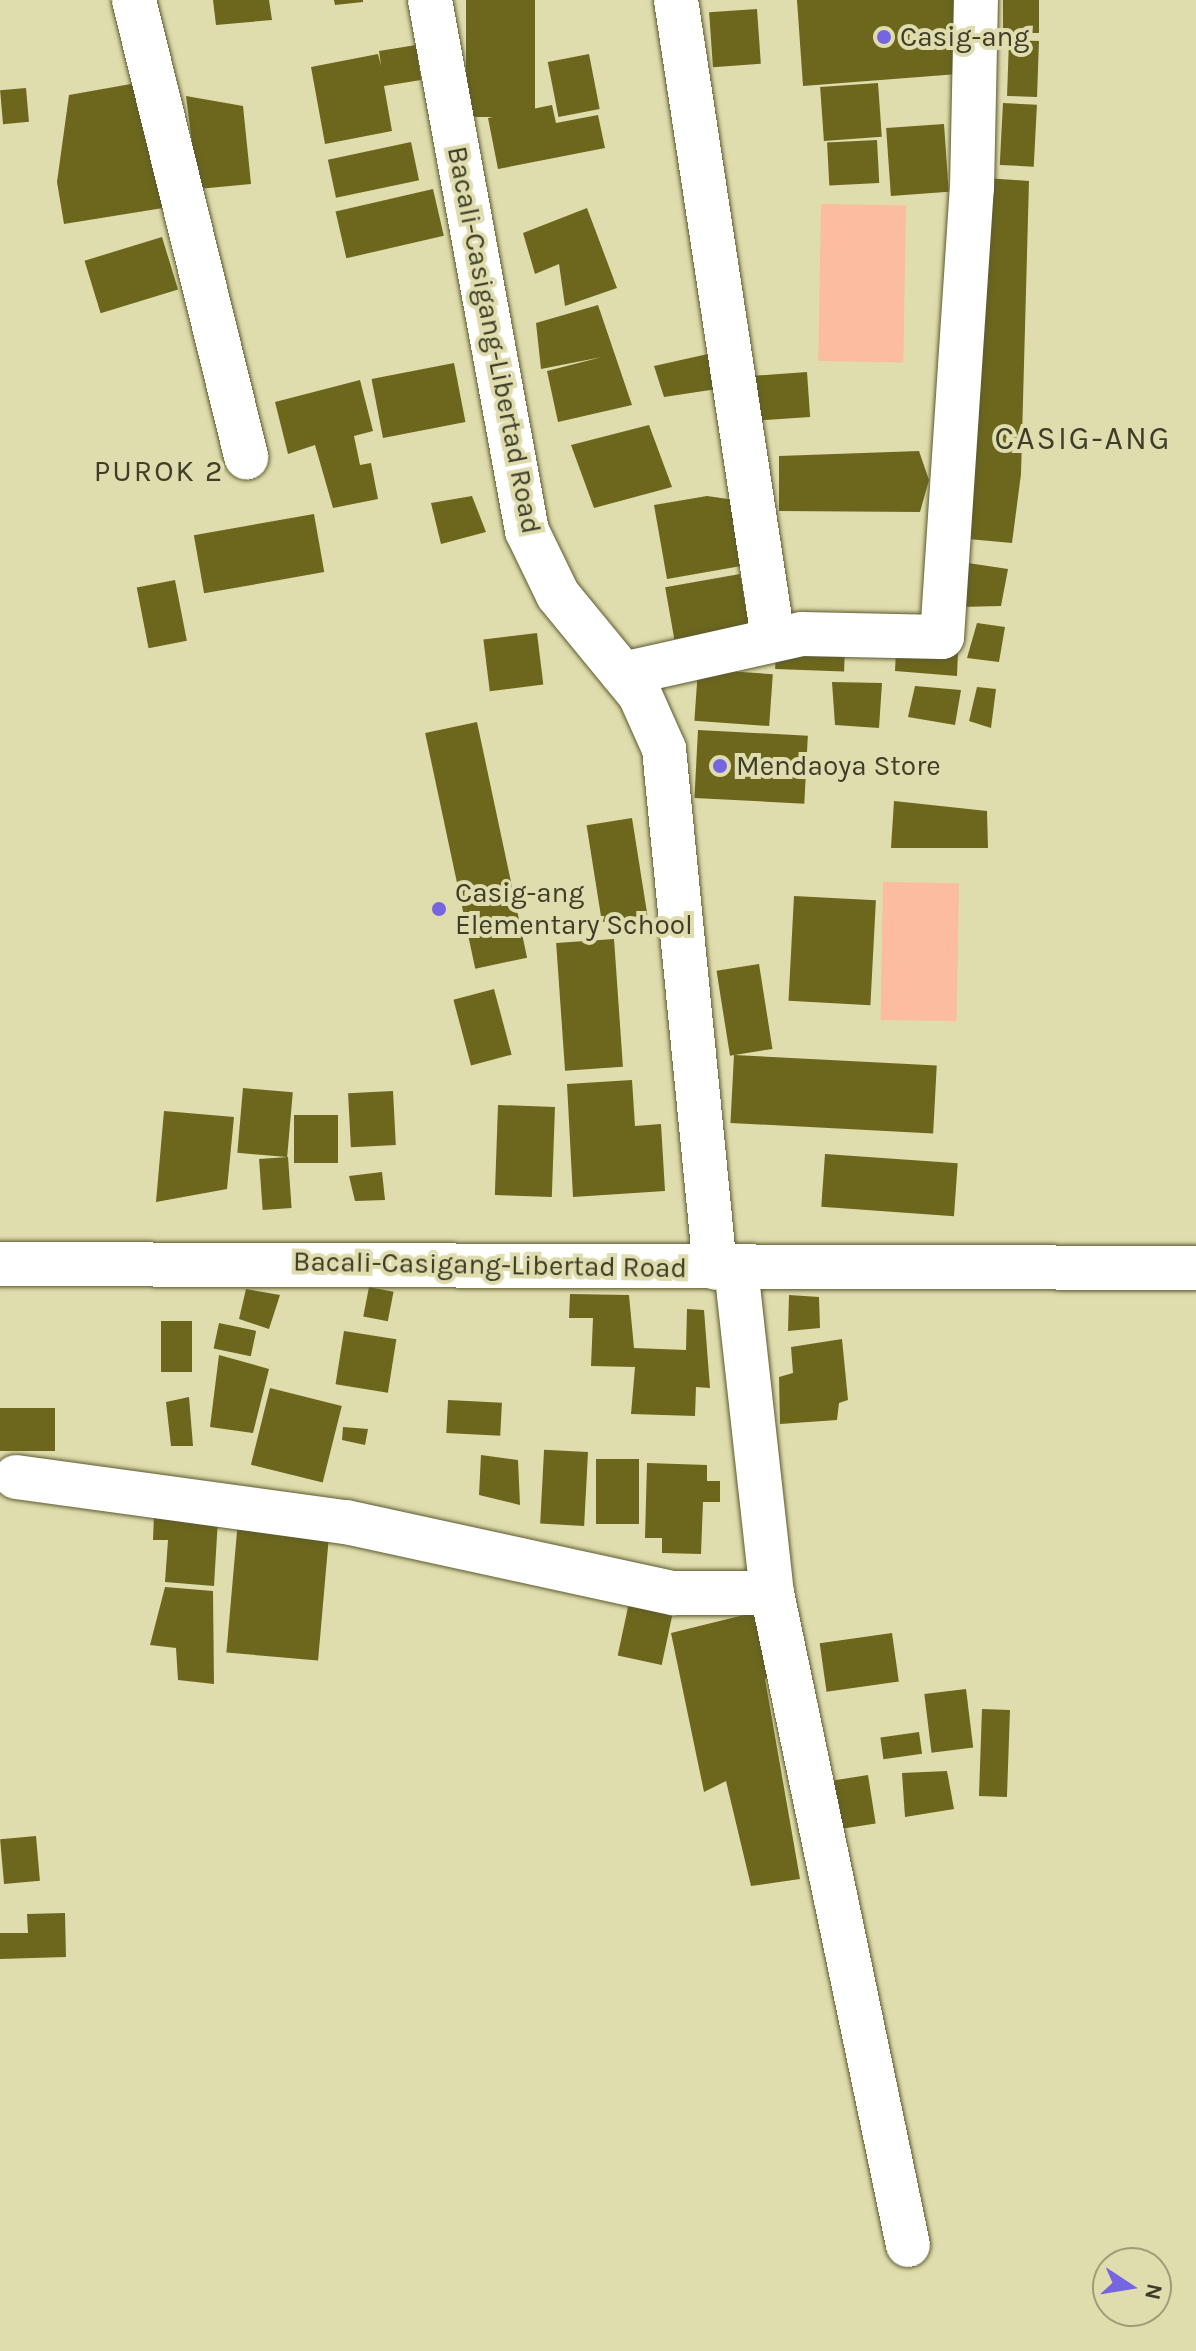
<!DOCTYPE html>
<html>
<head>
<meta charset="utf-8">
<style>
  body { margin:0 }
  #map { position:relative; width:1196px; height:2351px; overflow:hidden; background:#dfddad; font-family:Karla,sans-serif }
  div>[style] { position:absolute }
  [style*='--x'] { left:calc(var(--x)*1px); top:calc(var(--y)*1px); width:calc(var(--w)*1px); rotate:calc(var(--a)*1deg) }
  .green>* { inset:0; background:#fbbc9f; transform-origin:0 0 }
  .building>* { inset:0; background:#6c671d; transform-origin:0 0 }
  .roads { filter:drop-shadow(0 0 2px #5d5a2f) drop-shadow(0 0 2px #5d5a2f) }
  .minor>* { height:44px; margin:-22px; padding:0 22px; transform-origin:22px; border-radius:22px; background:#fff }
  .dots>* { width:22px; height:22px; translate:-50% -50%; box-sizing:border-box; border:4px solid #dfddad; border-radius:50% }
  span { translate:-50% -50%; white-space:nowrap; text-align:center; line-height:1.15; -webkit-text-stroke:8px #dfddad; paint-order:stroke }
  .poi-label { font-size:28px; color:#3e3d29 }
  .left { translate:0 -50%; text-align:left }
  .street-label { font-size:28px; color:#3e3d29 }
  .neighbourhood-label { font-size:30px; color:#3e3d29; letter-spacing:2px }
  .quarter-label { font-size:32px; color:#3e3d29; letter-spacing:2px }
  .north { position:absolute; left:1092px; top:2247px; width:80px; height:80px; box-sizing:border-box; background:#dfddad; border:2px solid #9f9d78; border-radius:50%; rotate:102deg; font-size:22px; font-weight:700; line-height:32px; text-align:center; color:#3e3d29 }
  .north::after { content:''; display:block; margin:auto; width:28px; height:36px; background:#7665e0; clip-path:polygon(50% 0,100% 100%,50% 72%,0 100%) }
</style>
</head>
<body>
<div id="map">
  <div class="green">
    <div style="left:821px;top:204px;width:85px;height:157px;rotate:1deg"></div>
    <div style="left:883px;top:882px;width:76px;height:138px;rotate:1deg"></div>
  </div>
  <div class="building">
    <div style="clip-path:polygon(213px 0,269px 0,272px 20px,216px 25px)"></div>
    <div style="clip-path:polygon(334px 0,363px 0,363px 2px,335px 5px)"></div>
    <div style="left:466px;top:0;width:69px;height:117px"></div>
    <div style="clip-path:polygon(797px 0,967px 0,971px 73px,803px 86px)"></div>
    <div style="left:1003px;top:0;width:36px;height:33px"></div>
    <div style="left:757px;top:9px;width:55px;height:48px;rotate:86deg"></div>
    <div style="left:1009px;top:40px;width:30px;height:56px;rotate:2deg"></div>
    <div style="clip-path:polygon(416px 45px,421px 80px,384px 86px,392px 131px,325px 144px,311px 67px,378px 54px,381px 66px,379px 51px)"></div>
    <div style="left:589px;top:54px;width:56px;height:42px;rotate:79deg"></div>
    <div style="clip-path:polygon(142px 82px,163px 208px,64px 224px,57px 182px,69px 95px)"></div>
    <div style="left:878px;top:83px;width:54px;height:58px;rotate:86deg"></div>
    <div style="left:26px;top:88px;width:34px;height:26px;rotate:85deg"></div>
    <div style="clip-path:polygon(186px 96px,243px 106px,251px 184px,198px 189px)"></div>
    <div style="left:1003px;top:103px;width:34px;height:62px;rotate:3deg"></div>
    <div style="clip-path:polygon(552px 105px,556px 123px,598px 115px,605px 148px,498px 169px,488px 118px)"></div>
    <div style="left:944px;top:124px;width:68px;height:58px;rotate:86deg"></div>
    <div style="left:877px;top:140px;width:43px;height:50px;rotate:87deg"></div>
    <div style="left:411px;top:142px;width:39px;height:85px;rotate:78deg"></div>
    <div style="clip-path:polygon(986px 178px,1029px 181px,1021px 474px,1012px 543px,968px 539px)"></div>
    <div style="left:433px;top:189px;width:48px;height:100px;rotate:77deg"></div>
    <div style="clip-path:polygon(587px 208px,617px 288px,565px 306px,559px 264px,535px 274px,523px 233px)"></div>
    <div style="left:162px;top:237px;width:55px;height:81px;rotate:73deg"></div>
    <div style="clip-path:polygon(598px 305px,632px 405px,558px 422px,547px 371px,602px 357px,541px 369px,536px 323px)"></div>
    <div style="clip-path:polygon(708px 354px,717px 389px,664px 397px,654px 366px)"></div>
    <div style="left:454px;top:363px;width:60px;height:84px;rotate:79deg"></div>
    <div style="left:807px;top:372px;width:45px;height:56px;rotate:86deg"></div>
    <div style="clip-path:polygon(360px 380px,373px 431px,354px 436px,360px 465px,371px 463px,378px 499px,333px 508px,315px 445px,288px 454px,275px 402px)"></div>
    <div style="clip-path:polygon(649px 425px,672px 487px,594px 508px,571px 445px)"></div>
    <div style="clip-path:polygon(919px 451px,929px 480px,920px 512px,779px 511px,779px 456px)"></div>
    <div style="clip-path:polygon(472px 496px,486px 532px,441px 544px,431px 503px)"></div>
    <div style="clip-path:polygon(707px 496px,735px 500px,747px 565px,667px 579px,654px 505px)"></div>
    <div style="left:314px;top:514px;width:59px;height:122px;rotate:80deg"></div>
    <div style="clip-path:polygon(968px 563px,1008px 569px,1001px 606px,960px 607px)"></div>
    <div style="left:740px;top:574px;width:53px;height:76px;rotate:80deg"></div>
    <div style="left:175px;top:580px;width:62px;height:39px;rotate:79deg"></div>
    <div style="clip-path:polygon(977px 623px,1005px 627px,999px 662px,967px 658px)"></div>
    <div style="left:537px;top:633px;width:52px;height:54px;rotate:83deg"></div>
    <div style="left:776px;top:644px;width:69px;height:25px;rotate:2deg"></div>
    <div style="clip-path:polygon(896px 651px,958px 652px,957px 676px,895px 671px)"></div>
    <div style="left:698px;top:669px;width:75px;height:52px;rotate:4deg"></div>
    <div style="clip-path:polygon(832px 682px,882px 683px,879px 728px,835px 725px)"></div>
    <div style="clip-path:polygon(915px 686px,961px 690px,955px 725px,908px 717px)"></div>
    <div style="clip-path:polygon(977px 687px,996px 689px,991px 728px,969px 721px)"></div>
    <div style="left:477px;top:722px;width:241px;height:53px;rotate:78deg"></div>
    <div style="left:698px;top:730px;width:110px;height:68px;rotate:3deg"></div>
    <div style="clip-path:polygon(894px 801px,987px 811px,988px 848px,891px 848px)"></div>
    <div style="left:632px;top:818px;width:98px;height:46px;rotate:81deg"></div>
    <div style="left:794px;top:896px;width:82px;height:105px;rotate:3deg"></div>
    <div style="left:614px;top:939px;width:128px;height:58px;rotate:86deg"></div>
    <div style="left:759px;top:964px;width:86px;height:43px;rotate:81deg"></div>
    <div style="left:494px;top:989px;width:68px;height:42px;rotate:75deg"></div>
    <div style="left:734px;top:1055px;width:203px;height:68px;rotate:3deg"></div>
    <div style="clip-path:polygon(632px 1080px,635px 1126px,661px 1124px,665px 1191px,573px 1197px,567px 1084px)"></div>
    <div style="left:243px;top:1088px;width:50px;height:65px;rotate:5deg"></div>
    <div style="left:393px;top:1091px;width:54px;height:45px;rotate:87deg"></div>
    <div style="left:498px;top:1105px;width:57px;height:90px;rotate:2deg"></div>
    <div style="clip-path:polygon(164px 1111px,234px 1117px,227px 1189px,156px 1202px)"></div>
    <div style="left:294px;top:1115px;width:44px;height:48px"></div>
    <div style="left:825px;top:1154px;width:133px;height:53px;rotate:4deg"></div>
    <div style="left:288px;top:1157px;width:51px;height:29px;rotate:86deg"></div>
    <div style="clip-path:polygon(382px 1172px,385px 1200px,355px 1201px,349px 1176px)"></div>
    <div style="left:369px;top:1287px;width:25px;height:30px;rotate:11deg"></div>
    <div style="clip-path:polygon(246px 1289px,280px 1295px,269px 1329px,239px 1319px)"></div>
    <div style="clip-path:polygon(570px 1294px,629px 1295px,634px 1348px,686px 1350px,687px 1309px,704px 1310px,710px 1388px,696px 1387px,695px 1416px,631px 1414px,635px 1367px,591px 1366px,593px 1318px,569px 1318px)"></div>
    <div style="clip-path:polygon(789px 1295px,819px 1297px,820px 1328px,788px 1331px)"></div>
    <div style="left:161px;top:1321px;width:31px;height:51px"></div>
    <div style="left:219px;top:1323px;width:38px;height:26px;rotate:12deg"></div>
    <div style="left:344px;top:1331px;width:53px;height:54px;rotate:9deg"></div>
    <div style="clip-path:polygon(842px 1339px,848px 1400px,839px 1403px,837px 1420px,780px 1424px,779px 1377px,793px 1373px,791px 1347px)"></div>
    <div style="clip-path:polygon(219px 1355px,269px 1369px,253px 1433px,210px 1427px)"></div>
    <div style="left:270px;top:1388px;width:74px;height:79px;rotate:14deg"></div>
    <div style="clip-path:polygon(189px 1397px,193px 1446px,171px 1446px,166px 1402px)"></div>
    <div style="left:448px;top:1400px;width:54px;height:33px;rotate:3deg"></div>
    <div style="left:55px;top:1408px;width:43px;height:55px;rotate:90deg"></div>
    <div style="clip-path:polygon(343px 1427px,368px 1429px,365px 1445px,342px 1440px)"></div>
    <div style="left:588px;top:1452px;width:74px;height:44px;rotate:93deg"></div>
    <div style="clip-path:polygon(481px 1455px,518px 1460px,520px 1505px,479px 1495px)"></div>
    <div style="left:596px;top:1459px;width:43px;height:65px"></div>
    <div style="clip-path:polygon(647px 1463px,707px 1465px,707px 1481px,720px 1481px,720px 1502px,703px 1502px,701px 1554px,662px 1553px,662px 1538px,645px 1538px)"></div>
    <div style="clip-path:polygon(154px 1515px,218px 1519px,214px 1586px,165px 1582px,168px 1540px,153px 1540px)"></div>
    <div style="left:238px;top:1520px;width:92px;height:133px;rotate:5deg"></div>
    <div style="clip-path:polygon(165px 1587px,213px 1591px,214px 1684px,178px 1680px,176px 1648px,150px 1645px)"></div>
    <div style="left:631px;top:1593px;width:45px;height:64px;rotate:12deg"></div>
    <div style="clip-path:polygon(756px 1612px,777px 1674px,765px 1679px,800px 1879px,751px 1886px,726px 1781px,704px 1792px,671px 1633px)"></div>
    <div style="left:892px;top:1633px;width:49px;height:73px;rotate:82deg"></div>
    <div style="left:966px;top:1689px;width:59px;height:42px;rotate:83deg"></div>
    <div style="left:982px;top:1709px;width:28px;height:87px;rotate:2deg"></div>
    <div style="left:919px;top:1732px;width:22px;height:39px;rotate:82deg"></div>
    <div style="clip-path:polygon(947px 1771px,954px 1809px,905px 1817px,902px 1773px)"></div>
    <div style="left:868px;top:1775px;width:49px;height:39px;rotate:81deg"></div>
    <div style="left:36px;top:1836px;width:45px;height:36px;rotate:85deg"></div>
    <div style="clip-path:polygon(65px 1913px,66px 1957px,0 1959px,0 1933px,28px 1933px,27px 1914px)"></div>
  </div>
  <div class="roads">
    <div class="minor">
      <div style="--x:134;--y:0;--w:471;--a:76.2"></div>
      <div style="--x:430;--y:0;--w:540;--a:79.65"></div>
      <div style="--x:527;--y:531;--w:71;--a:64.2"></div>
      <div style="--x:558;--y:595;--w:129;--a:50.6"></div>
      <div style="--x:640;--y:695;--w:59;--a:66"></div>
      <div style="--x:664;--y:749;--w:521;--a:84.39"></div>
      <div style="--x:676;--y:0;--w:645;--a:81.36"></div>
      <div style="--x:623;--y:674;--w:183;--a:-12.6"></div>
      <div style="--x:802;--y:634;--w:140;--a:1.2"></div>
      <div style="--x:942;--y:637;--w:450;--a:-86.2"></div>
      <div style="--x:972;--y:188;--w:188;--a:-88.8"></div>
      <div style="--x:0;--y:1264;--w:1196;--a:0.19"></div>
      <div style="--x:736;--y:1268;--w:327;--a:83.7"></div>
      <div style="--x:772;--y:1593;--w:666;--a:78.22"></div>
      <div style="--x:16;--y:1477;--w:333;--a:7.8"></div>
      <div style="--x:346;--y:1522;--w:335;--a:12.3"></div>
      <div style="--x:673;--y:1593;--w:99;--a:0"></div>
    </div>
  </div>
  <div class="dots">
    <div style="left:884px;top:37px;background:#7665e0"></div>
    <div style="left:720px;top:766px;background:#7665e0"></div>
    <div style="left:439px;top:909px;background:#7665e0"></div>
  </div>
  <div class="poi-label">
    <span class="left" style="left:900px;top:37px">Casig-ang</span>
    <span class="left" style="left:736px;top:766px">Mendaoya Store</span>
    <span class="left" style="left:455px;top:909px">Casig-ang<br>Elementary School</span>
  </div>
  <div class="street-label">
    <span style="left:494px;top:340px;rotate:79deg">Bacali-Casigang-Libertad Road</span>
    <span style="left:490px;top:1265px;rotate:1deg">Bacali-Casigang-Libertad Road</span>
  </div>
  <div class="neighbourhood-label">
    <span style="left:159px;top:471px">PUROK 2</span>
  </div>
  <div class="quarter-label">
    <span style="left:1083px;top:439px">CASIG-ANG</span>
  </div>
  <div class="north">N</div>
</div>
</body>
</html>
